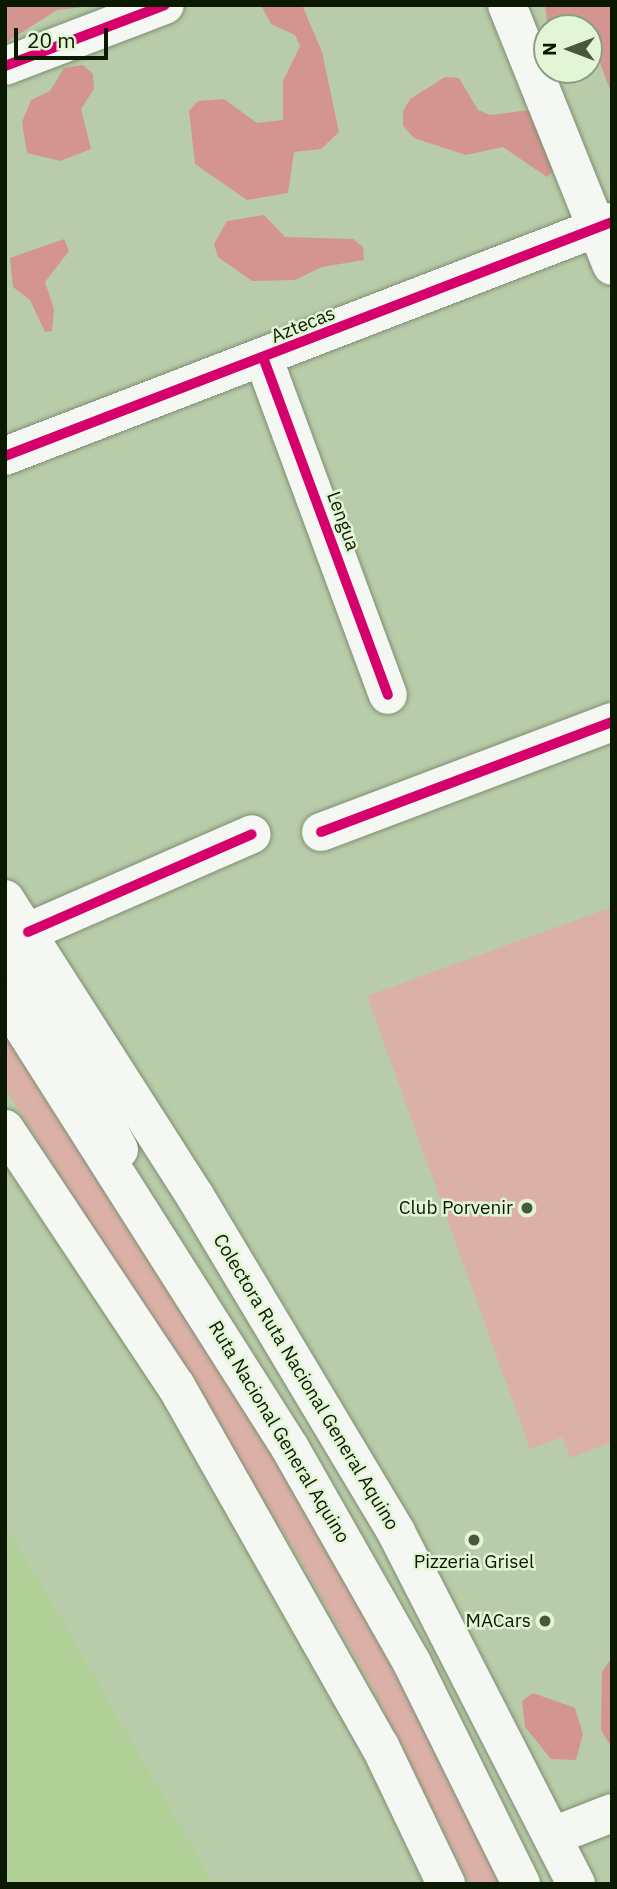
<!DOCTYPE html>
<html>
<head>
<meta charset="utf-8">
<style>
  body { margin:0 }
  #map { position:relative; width:617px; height:1889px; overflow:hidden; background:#b8cca9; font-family:"IBM Plex Sans",sans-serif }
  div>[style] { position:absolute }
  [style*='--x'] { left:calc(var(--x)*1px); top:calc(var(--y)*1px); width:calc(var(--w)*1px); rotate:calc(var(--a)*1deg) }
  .built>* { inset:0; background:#b1d098 }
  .green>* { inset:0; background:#dbb0a7 }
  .forest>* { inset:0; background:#d49591 }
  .roads { filter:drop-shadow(0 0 2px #7e8d71) drop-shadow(0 0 2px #7e8d71) }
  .minor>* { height:38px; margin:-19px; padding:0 19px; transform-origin:19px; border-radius:19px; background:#f4f7f2 }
  .major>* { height:38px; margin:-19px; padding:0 19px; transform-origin:19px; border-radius:19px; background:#f4f7f2 }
  .highway>* { height:38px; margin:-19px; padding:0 19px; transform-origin:19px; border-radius:19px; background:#f4f7f2 }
  .cycleway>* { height:10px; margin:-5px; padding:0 5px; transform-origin:5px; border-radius:5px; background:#d6006c }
  .dots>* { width:19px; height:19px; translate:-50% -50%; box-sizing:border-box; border:4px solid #e2f6d5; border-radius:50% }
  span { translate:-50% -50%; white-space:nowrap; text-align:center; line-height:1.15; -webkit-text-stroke:5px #e2f6d5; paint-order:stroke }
  .street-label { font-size:19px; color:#0c1902 }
  .poi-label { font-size:19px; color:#0c1902 }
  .right { translate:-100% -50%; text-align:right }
  .frame { position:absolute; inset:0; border:7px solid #0c1902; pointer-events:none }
  .north { position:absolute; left:533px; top:14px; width:70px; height:70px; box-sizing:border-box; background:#e2f6d5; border:2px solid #8c9e81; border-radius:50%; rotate:270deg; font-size:19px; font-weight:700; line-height:28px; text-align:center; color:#0c1902 }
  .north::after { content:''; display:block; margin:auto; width:24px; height:32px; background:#48583c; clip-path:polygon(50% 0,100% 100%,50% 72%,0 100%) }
  .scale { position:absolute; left:14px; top:28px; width:94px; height:32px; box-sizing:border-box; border:4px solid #0c1902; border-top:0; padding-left:9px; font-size:21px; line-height:24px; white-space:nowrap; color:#0c1902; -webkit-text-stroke:5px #e2f6d5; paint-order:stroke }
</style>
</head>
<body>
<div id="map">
  <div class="built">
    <div style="clip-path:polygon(5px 1525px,55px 1608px,214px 1884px,5px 1884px)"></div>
  </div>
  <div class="green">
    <div style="clip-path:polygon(612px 907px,612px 1442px,570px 1458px,562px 1437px,530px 1449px,367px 996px)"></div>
    <div style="clip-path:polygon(5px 1030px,236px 1393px,396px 1665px,503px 1884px,470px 1884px,369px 1681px,290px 1542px,5px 1088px)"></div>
  </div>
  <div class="forest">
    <div style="clip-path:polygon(5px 5px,102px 5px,57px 10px,5px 43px)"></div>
    <div style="clip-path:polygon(261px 5px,302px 5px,322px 52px,339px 132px,321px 149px,294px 152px,288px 193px,247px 200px,195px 164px,189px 111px,198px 101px,224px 99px,257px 123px,283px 120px,283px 81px,300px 46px,295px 35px,271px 24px)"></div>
    <div style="clip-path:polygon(545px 5px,612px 5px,612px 95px,597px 55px,589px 52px,589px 28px,548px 28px)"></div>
    <div style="clip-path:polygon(83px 65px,93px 74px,94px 89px,81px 109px,91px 149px,60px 161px,27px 153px,22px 122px,31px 100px,50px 91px,64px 68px)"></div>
    <div style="clip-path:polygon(445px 77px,459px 78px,478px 110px,490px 115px,529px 110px,556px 168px,547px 177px,503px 147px,466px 155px,414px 138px,403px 126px,403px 111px,410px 99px)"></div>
    <div style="clip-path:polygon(264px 215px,285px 237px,353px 239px,363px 247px,364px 260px,322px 267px,295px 280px,252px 281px,218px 257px,214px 244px,227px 221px)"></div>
    <div style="clip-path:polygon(64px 239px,69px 251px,45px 282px,54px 309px,52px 331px,45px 332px,30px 300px,13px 287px,10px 258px)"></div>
    <div style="clip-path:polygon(612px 1657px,612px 1748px,601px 1730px,602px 1672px)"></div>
    <div style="clip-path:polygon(533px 1693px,575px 1708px,583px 1734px,576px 1760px,551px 1759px,525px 1727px,522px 1701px)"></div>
  </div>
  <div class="roads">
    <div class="minor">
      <div style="--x:507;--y:5;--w:281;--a:68.1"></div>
      <div style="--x:5;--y:66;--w:171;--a:-20.9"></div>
      <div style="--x:264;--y:360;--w:357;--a:69.7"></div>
      <div style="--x:5;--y:456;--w:651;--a:-21.08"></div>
      <div style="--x:321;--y:832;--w:311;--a:-20.7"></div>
      <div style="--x:28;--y:932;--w:244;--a:-23.6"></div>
      <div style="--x:553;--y:1836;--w:63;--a:-21.3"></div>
    </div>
    <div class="major">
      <div style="--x:5;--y:899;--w:353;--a:57.4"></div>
      <div style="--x:195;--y:1196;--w:392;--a:59.1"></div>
      <div style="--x:396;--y:1532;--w:395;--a:62.9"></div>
      <div style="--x:14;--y:953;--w:223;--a:61.9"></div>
    </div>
    <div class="highway">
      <div style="--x:5;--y:999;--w:532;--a:57.59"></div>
      <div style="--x:290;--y:1448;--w:247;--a:60.4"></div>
      <div style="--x:412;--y:1663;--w:246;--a:63.7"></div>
      <div style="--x:5;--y:1129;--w:309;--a:56.4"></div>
      <div style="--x:176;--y:1386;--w:414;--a:60.5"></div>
      <div style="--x:380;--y:1746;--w:153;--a:64.4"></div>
    </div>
  </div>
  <div class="cycleway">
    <div style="--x:5;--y:66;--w:171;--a:-20.9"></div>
    <div style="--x:264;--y:360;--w:357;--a:69.7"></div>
    <div style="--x:5;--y:456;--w:651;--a:-21.08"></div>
    <div style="--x:321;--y:832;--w:311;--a:-20.7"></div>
    <div style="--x:28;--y:932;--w:244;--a:-23.6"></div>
  </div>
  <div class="dots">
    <div style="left:527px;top:1208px;background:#48583c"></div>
    <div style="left:474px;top:1540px;background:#48583c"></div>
    <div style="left:545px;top:1621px;background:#48583c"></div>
  </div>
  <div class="street-label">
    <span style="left:303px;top:325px;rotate:-22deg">Aztecas</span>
    <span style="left:343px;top:521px;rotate:70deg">Lengua</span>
    <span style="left:306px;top:1382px;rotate:59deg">Colectora Ruta Nacional General Aquino</span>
    <span style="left:279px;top:1432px;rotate:59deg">Ruta Nacional General Aquino</span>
  </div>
  <div class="poi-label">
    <span class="right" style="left:513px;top:1208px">Club Porvenir</span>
    <span style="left:474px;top:1562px">Pizzeria Grisel</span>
    <span class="right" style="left:531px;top:1621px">MACars</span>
  </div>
  <div class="frame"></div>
  <div class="north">N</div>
  <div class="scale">20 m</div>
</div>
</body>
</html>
